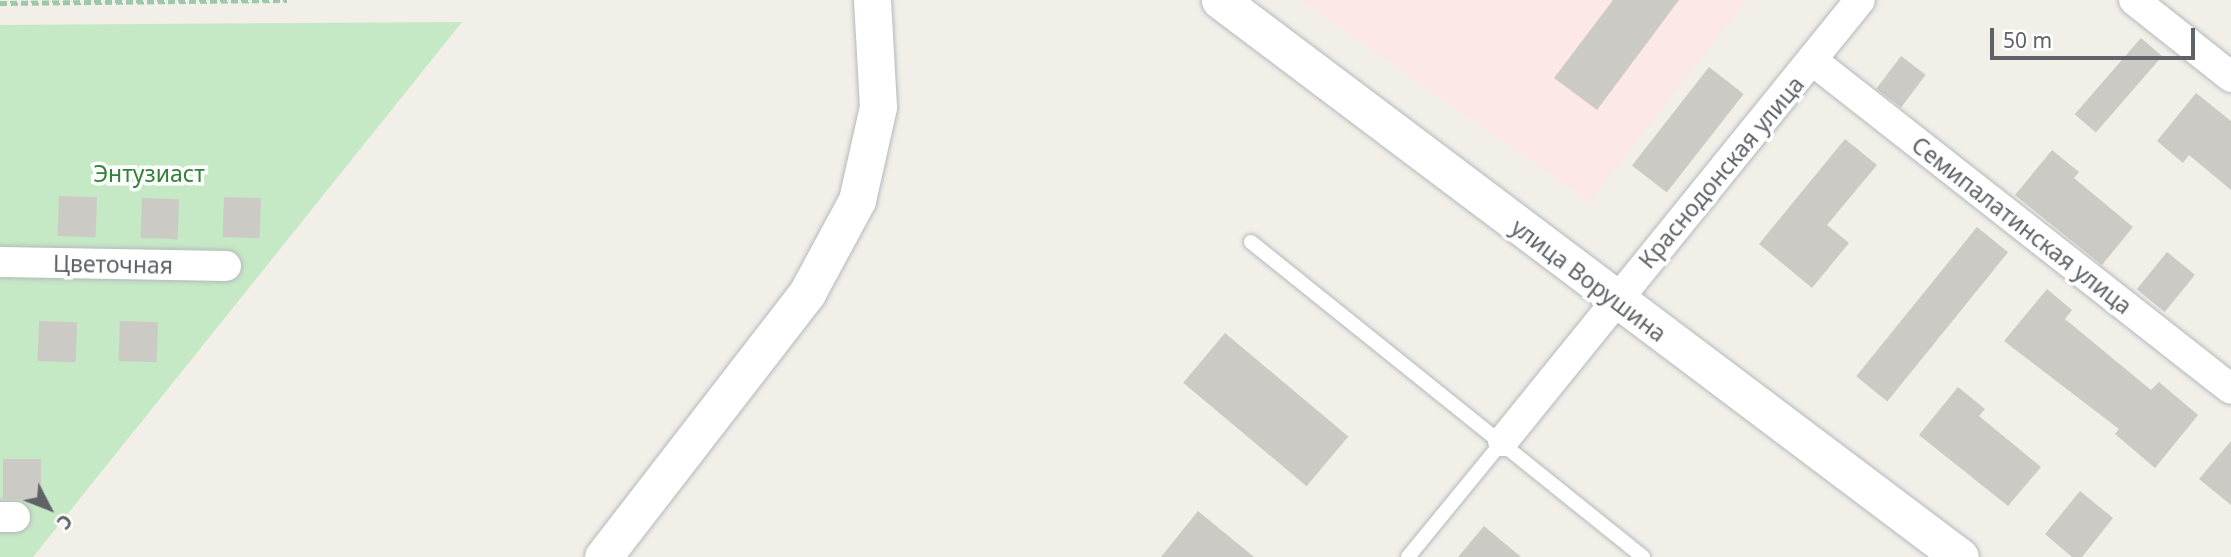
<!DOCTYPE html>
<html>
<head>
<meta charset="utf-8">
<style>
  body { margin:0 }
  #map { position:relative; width:2231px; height:557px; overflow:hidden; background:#f1efe8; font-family:"Noto Sans",sans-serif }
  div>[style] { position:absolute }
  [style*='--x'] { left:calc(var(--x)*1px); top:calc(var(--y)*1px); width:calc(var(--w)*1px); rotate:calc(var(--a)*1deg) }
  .medical>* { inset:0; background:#fce8e6 }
  .green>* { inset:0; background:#c5e8c5 }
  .building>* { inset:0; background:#cccac5; transform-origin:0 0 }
  .path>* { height:4.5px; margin-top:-2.25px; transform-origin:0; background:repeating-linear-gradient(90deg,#9cc7a9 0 7px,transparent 0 10.5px) }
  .roads { filter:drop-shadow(0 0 2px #b5b8bc) drop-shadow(0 0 2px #b5b8bc) }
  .service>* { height:14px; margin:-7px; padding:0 7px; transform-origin:7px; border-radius:7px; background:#fff }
  .minor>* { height:30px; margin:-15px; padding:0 15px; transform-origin:15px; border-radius:15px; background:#fff }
  .tertiary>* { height:37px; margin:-18.5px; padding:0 18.5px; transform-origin:18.5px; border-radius:18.5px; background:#fff }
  span { translate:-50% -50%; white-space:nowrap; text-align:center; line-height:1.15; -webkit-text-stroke:7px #fff; paint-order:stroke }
  .street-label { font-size:23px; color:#5f6368 }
  .park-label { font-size:23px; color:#348238 }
  .north { position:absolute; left:14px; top:473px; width:70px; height:70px; -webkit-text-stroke:5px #fff; paint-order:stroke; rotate:132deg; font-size:19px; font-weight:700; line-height:28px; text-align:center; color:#5f6368 }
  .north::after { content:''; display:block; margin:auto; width:24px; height:32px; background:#5f6368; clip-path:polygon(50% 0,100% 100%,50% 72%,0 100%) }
  .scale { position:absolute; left:1990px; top:28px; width:205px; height:32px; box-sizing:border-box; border:4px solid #5f6368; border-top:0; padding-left:9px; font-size:21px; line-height:24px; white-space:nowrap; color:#5f6368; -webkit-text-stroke:5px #fff; paint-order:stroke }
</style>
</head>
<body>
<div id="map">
  <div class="medical">
    <div style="clip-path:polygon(1300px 0,1746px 0,1589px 202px)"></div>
  </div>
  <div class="green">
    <div style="clip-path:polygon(462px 22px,33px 557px,0 557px,0 25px)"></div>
  </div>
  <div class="building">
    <div style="clip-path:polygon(1613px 0,1679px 0,1597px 110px,1554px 78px)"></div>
    <div style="left:2141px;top:38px;width:28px;height:101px;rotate:41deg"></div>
    <div style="left:1901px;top:56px;width:31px;height:41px;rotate:37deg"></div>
    <div style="left:1709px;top:67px;width:44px;height:125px;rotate:38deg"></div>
    <div style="clip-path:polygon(2196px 93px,2231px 121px,2231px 190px,2189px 155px,2183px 163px,2157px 141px)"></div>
    <div style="clip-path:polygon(1845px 139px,1877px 165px,1827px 225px,1849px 243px,1812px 288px,1759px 244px)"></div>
    <div style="clip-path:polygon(2052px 150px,2079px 172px,2074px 178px,2133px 227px,2102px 265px,2015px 195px)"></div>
    <div style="left:59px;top:196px;width:38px;height:40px;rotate:2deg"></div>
    <div style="left:224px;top:197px;width:37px;height:40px;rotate:2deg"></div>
    <div style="left:142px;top:198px;width:37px;height:40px;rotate:2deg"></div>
    <div style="left:1977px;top:227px;width:40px;height:192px;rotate:39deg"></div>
    <div style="left:2167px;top:252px;width:36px;height:48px;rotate:39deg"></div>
    <div style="clip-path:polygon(2047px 289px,2072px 310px,2065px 319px,2151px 390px,2159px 382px,2198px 415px,2155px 468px,2115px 434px,2119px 429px,2004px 341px)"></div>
    <div style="left:39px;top:321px;width:38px;height:40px;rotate:2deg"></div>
    <div style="left:120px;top:321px;width:38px;height:40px;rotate:2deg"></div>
    <div style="left:1225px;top:333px;width:161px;height:65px;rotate:40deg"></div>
    <div style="clip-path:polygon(1958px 387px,1985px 409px,1979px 416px,2041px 467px,2008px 506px,1919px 435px)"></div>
    <div style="clip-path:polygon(2231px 441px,2231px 505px,2199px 479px)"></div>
    <div style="left:3px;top:459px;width:38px;height:40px"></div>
    <div style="clip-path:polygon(2080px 491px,2113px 518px,2082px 557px,2072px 557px,2045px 534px)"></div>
    <div style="clip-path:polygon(1198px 511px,1254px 557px,1161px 557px)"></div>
    <div style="clip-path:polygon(1484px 526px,1521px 557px,1458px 557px)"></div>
  </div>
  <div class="path">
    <div style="--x:0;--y:3;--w:287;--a:-0.6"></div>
  </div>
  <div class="roads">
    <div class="service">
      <div style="--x:1251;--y:242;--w:503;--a:38.78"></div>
      <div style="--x:1408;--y:557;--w:150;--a:-50.7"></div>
    </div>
    <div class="minor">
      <div style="--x:2134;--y:0;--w:124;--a:38.4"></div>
      <div style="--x:1813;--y:61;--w:531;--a:38.12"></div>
      <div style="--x:0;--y:262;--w:226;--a:1"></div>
      <div style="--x:1503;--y:441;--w:567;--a:-51.01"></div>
      <div style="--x:0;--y:517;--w:15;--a:0"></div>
    </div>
    <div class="tertiary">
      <div style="--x:1220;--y:0;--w:926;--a:36.97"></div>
      <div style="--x:603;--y:557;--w:334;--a:-52.3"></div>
      <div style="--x:807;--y:293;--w:106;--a:-61.7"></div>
      <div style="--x:857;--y:200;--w:95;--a:-77.3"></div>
      <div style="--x:878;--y:107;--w:107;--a:-93.2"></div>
    </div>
  </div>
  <div class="street-label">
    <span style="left:1721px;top:172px;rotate:-50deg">Краснодонская улица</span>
    <span style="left:2022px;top:225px;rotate:38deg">Семипалатинская улица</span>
    <span style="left:113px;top:264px;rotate:1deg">Цветочная</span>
    <span style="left:1589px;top:280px;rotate:37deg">улица Ворушина</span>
  </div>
  <div class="park-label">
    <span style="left:149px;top:173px">Энтузиаст</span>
  </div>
  <div class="north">С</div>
  <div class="scale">50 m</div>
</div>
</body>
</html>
